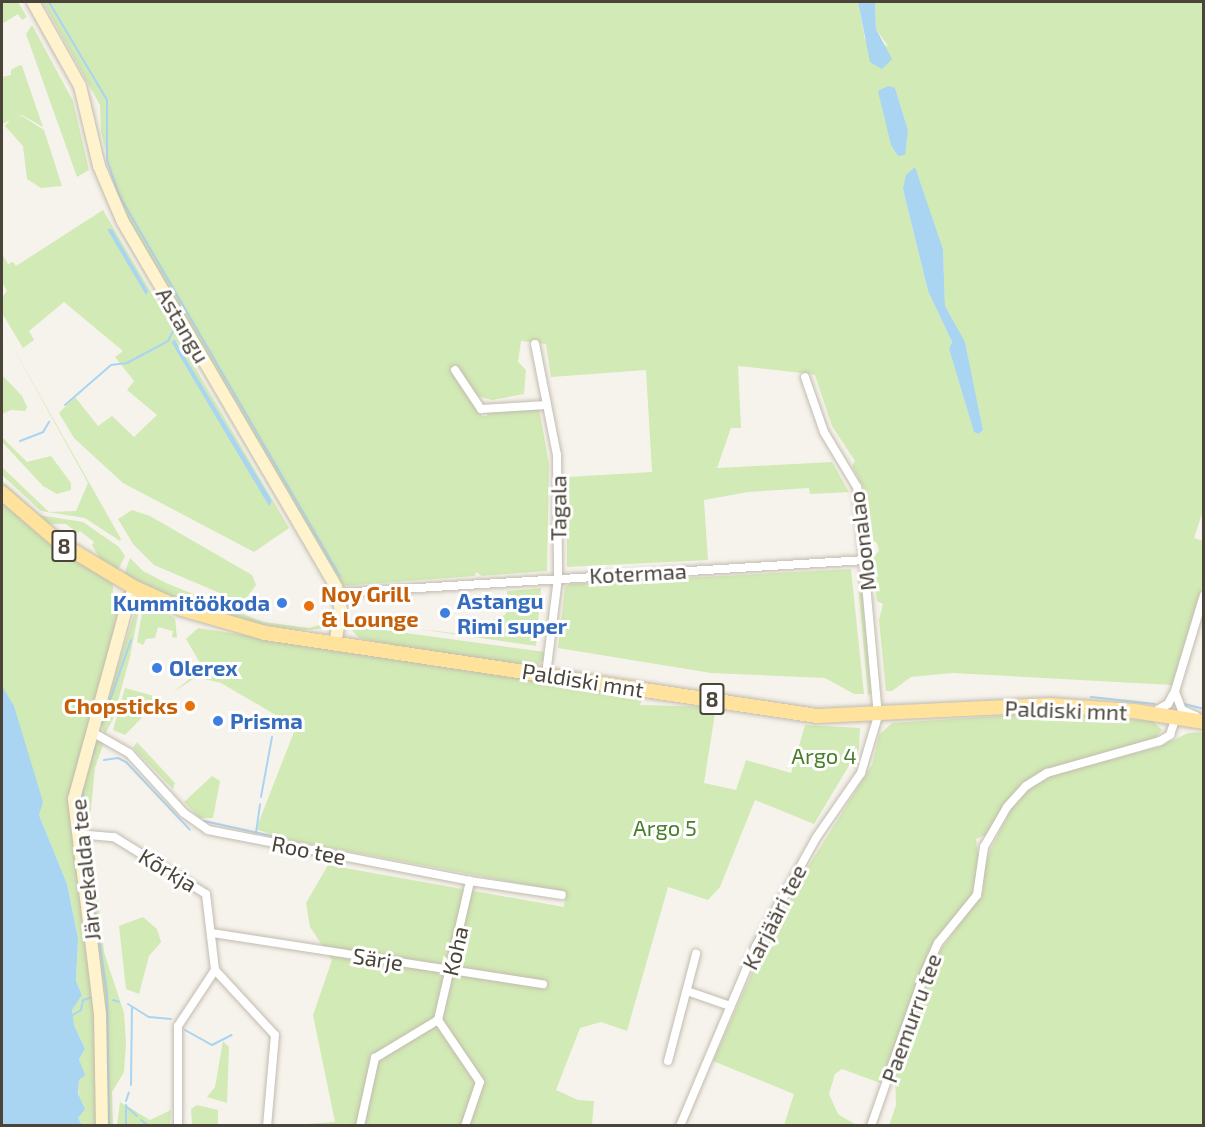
<!DOCTYPE html>
<html>
<head>
<meta charset="utf-8">
<style>
  body { margin:0 }
  #map { position:relative; width:1205px; height:1127px; overflow:hidden; background:#f6f3ec; font-family:"Exo 2",sans-serif }
  div>[style] { position:absolute }
  [style*='--x'] { left:calc(var(--x)*1px); top:calc(var(--y)*1px); width:calc(var(--w)*1px); rotate:calc(var(--a)*1deg) }
  .green>* { inset:0; background:#d2eab5 }
  .water>* { inset:0; background:#a9d4f2 }
  .stream>* { height:2px; margin:-1px; padding:0 1px; transform-origin:1px; border-radius:1px; background:#a9d4f2 }
  .roads { filter:drop-shadow(0 0 2px #c2bbae) drop-shadow(0 0 2px #c2bbae) }
  .street>* { height:8px; margin:-4px; padding:0 4px; transform-origin:4px; border-radius:4px; background:#fff }
  .secondary>* { height:12px; margin:-6px; padding:0 6px; transform-origin:6px; border-radius:6px; background:#fff3cd }
  .primary>* { height:14px; margin:-7px; padding:0 7px; transform-origin:7px; border-radius:7px; background:#ffe39c }
  .dots>* { width:16px; height:16px; translate:-50% -50%; box-sizing:border-box; border:3px solid #fff; border-radius:50% }
  span { translate:-50% -50%; white-space:nowrap; text-align:center; line-height:1.15; -webkit-text-stroke:6px #fff; paint-order:stroke }
  .shield-label span { padding:2px 4px; background:#fff; border:2px solid; border-radius:4px; -webkit-text-stroke-width:0 }
  .shield-label { font-size:21px; color:#4b4439; font-weight:700 }
  .street-label { font-size:22px; color:#4b4439 }
  .food-label { font-size:22px; color:#c56008; font-weight:700 }
  .left { translate:0 -50%; text-align:left }
  .right { translate:-100% -50%; text-align:right }
  .shop-label { font-size:22px; color:#366cbe; font-weight:700 }
  .park-label { font-size:22px; color:#4a7f2a }
  .frame { position:absolute; inset:0; border:3px solid #4b4439; pointer-events:none }
</style>
</head>
<body>
<div id="map">
  <div class="green">
    <div style="clip-path:polygon(2px 2px,18px 2px,27px 17px,22px 20px,18px 14px,2px 24px)"></div>
    <div style="clip-path:polygon(evenodd,43px 2px,858px 2px,865px 40px,888px 46px,876px 29px,875px 2px,1203px 2px,1204px 508px,1194px 538px,1203px 541px,1204px 580px,1172px 685px,952px 673px,911px 677px,892px 691px,886px 691px,879px 620px,883px 604px,877px 601px,872px 559px,879px 551px,877px 543px,869px 539px,865px 490px,852px 466px,855px 461px,832px 426px,815px 375px,793px 372px,738px 366px,741px 428px,731px 428px,717px 468px,832px 462px,849px 492px,810px 494px,809px 488px,748px 492px,704px 500px,708px 560px,567px 567px,567px 477px,652px 472px,646px 370px,551px 377px,546px 344px,521px 341px,518px 362px,526px 370px,524px 394px,492px 400px,473px 395px,482px 416px,487px 416px,488px 410px,539px 408px,549px 464px,547px 571px,482px 576px,476px 572px,475px 576px,341px 586px,126px 218px,111px 185px,114px 183px,101px 132px,100px 105px,43px 2px,895px 88px,908px 130px,898px 156px,884px 117px,895px 88px,43px 2px,919px 180px,943px 249px,945px 306px,965px 343px,983px 430px,979px 434px,974px 431px,949px 349px,952px 342px,928px 291px,903px 189px,919px 180px)"></div>
    <div style="clip-path:polygon(32px 25px,73px 101px,89px 170px,77px 177px,26px 34px)"></div>
    <div style="clip-path:polygon(20px 65px,22px 66px,43px 127px,22px 115px,2px 124px,2px 77px,11px 75px,11px 70px)"></div>
    <div style="clip-path:polygon(22px 116px,44px 130px,62px 186px,41px 188px,27px 179px,23px 146px,5px 126px,11px 119px)"></div>
    <div style="clip-path:polygon(103px 210px,289px 528px,254px 552px,123px 483px,74px 438px,59px 413px,75px 397px,98px 426px,112px 416px,134px 437px,157px 415px,127px 390px,134px 381px,115px 357px,123px 351px,64px 302px,29px 331px,34px 340px,23px 348px,2px 313px,2px 298px,7px 291px,2px 282px,2px 254px,8px 264px,13px 262px,16px 266px)"></div>
    <div style="clip-path:polygon(2px 328px,121px 539px,120px 541px,85px 518px,41px 511px,2px 475px,2px 467px,49px 512px,76px 511px,88px 483px)"></div>
    <div style="clip-path:polygon(2px 375px,22px 396px,27px 407px,25px 411px,11px 410px,2px 414px)"></div>
    <div style="clip-path:polygon(2px 437px,27px 462px,51px 456px,71px 483px,71px 490px,57px 494px,43px 486px,2px 442px)"></div>
    <div style="clip-path:polygon(2px 481px,39px 515px,83px 522px,119px 547px,125px 556px,117px 572px,101px 561px,92px 545px,94px 542px,80px 531px,78px 533px,66px 524px,45px 524px,2px 486px)"></div>
    <div style="clip-path:polygon(2px 502px,46px 540px,113px 584px,113px 593px,120px 600px,103px 685px,69px 797px,93px 988px,97px 1125px,82px 1125px,78px 1118px,79px 1080px,84px 1075px,79px 1059px,85px 1049px,74px 1025px,72px 1010px,82px 995px,76px 981px,78px 938px,67px 884px,39px 815px,2px 760px)"></div>
    <div style="clip-path:polygon(132px 510px,150px 516px,252px 575px,256px 585px,243px 603px,154px 565px,133px 544px,118px 519px)"></div>
    <div style="clip-path:polygon(130px 558px,143px 571px,166px 583px,263px 622px,309px 628px,329px 622px,321px 629px,300px 630px,256px 624px,198px 608px,124px 575px)"></div>
    <div style="clip-path:polygon(851px 569px,864px 694px,854px 694px,825px 678px,711px 673px,558px 648px,565px 587px,570px 584px)"></div>
    <div style="clip-path:polygon(861px 570px,871px 694px,868px 695px,857px 573px)"></div>
    <div style="clip-path:polygon(541px 588px,536px 646px,418px 629px,480px 636px,480px 625px,505px 615px,509px 606px,507px 591px)"></div>
    <div style="clip-path:polygon(146px 603px,175px 618px,177px 638px,172px 637px,173px 631px,158px 627px,155px 638px,146px 639px,143px 645px,137px 642px,142px 613px,139px 606px)"></div>
    <div style="clip-path:polygon(136px 608px,138px 615px,130px 657px,113px 719px,105px 734px,100px 723px)"></div>
    <div style="clip-path:polygon(347px 625px,545px 652px,544px 660px,535px 667px,397px 646px,359px 638px)"></div>
    <div style="clip-path:polygon(198px 628px,643px 696px,640px 705px,716px 707px,704px 783px,736px 790px,746px 760px,791px 773px,805px 725px,860px 728px,859px 749px,814px 824px,755px 800px,720px 887px,708px 900px,668px 887px,627px 1031px,601px 1022px,580px 1028px,556px 1090px,578px 1100px,594px 1101px,592px 1125px,291px 1125px,335px 1122px,313px 1015px,332px 960px,310px 927px,306px 903px,328px 865px,564px 907px,565px 892px,284px 839px,256px 829px,296px 727px,221px 683px,196px 677px,172px 693px,203px 668px,186px 639px)"></div>
    <div style="clip-path:polygon(125px 688px,161px 698px,125px 735px,113px 730px)"></div>
    <div style="clip-path:polygon(1043px 713px,1153px 721px,1162px 730px,1154px 739px,1043px 771px,1013px 794px,986px 835px,976px 839px,979px 861px,972px 895px,939px 936px,883px 1084px,842px 1069px,835px 1074px,829px 1094px,838px 1114px,856px 1125px,784px 1125px,794px 1094px,713px 1061px,759px 957px,808px 867px,872px 765px,879px 735px,892px 723px)"></div>
    <div style="clip-path:polygon(1203px 732px,1203px 1125px,889px 1126px,896px 1105px,895px 1075px,935px 958px,983px 891px,985px 861px,1011px 809px,1030px 788px,1053px 775px,1159px 747px,1188px 733px)"></div>
    <div style="clip-path:polygon(95px 741px,104px 742px,95px 768px,89px 829px,86px 829px,78px 803px)"></div>
    <div style="clip-path:polygon(137px 742px,175px 783px,173px 789px,133px 748px)"></div>
    <div style="clip-path:polygon(212px 776px,220px 781px,213px 818px,200px 818px,184px 802px)"></div>
    <div style="clip-path:polygon(90px 835px,104px 952px,124px 1013px,126px 1043px,124px 1072px,112px 1092px,113px 1125px,106px 1125px,83px 839px)"></div>
    <div style="clip-path:polygon(143px 917px,157px 929px,161px 942px,149px 956px,139px 994px,126px 989px,119px 926px)"></div>
    <div style="clip-path:polygon(223px 1041px,229px 1047px,227px 1103px,207px 1097px,215px 1087px)"></div>
    <div style="clip-path:polygon(120px 1102px,150px 1120px,171px 1110px,170px 1125px,117px 1125px)"></div>
    <div style="clip-path:polygon(197px 1105px,218px 1110px,218px 1125px,192px 1125px,191px 1109px)"></div>
  </div>
  <div class="water">
    <div style="clip-path:polygon(858px 2px,875px 2px,876px 29px,892px 59px,882px 69px,870px 62px)"></div>
    <div style="clip-path:polygon(888px 86px,895px 88px,908px 130px,905px 155px,898px 156px,891px 145px,878px 91px)"></div>
    <div style="clip-path:polygon(915px 167px,943px 249px,945px 306px,965px 342px,983px 430px,979px 434px,974px 432px,949px 349px,952px 342px,928px 291px,903px 189px,906px 175px)"></div>
    <div style="clip-path:polygon(107px 229px,112px 229px,148px 291px,146px 295px)"></div>
    <div style="clip-path:polygon(174px 339px,272px 501px,269px 506px,172px 343px)"></div>
    <div style="clip-path:polygon(2px 686px,14px 706px,43px 802px,39px 815px,67px 884px,78px 938px,76px 981px,82px 995px,72px 1010px,74px 1025px,85px 1049px,79px 1059px,85px 1075px,79px 1080px,78px 1094px,85px 1109px,78px 1118px,82px 1125px,2px 1125px)"></div>
  </div>
  <div class="stream">
    <div style="--x:49;--y:2;--w:114;--a:59.4"></div>
    <div style="--x:107;--y:100;--w:60;--a:90"></div>
    <div style="--x:107;--y:160;--w:37;--a:71"></div>
    <div style="--x:119;--y:195;--w:440;--a:59.9"></div>
    <div style="--x:65;--y:405;--w:61;--a:-41"></div>
    <div style="--x:111;--y:365;--w:16;--a:-7"></div>
    <div style="--x:127;--y:363;--w:47;--a:-28.2"></div>
    <div style="--x:168;--y:341;--w:13;--a:-63"></div>
    <div style="--x:20;--y:441;--w:25;--a:-21"></div>
    <div style="--x:43;--y:432;--w:12;--a:-59"></div>
    <div style="--x:1091;--y:697;--w:64;--a:6.2"></div>
    <div style="--x:1184;--y:704;--w:21;--a:14"></div>
    <div style="--x:102;--y:723;--w:88;--a:-70.7"></div>
    <div style="--x:91;--y:759;--w:12;--a:-70"></div>
    <div style="--x:104;--y:760;--w:14;--a:-8"></div>
    <div style="--x:118;--y:758;--w:9;--a:27"></div>
    <div style="--x:126;--y:762;--w:93;--a:46.7"></div>
    <div style="--x:261;--y:797;--w:61;--a:-79.6"></div>
    <div style="--x:82;--y:816;--w:28;--a:-88"></div>
    <div style="--x:204;--y:821;--w:74;--a:12.5"></div>
    <div style="--x:256;--y:833;--w:29;--a:-82"></div>
    <div style="--x:86;--y:848;--w:147;--a:81.8"></div>
    <div style="--x:107;--y:993;--w:133;--a:89.1"></div>
    <div style="--x:113;--y:1000;--w:6;--a:18"></div>
    <div style="--x:128;--y:1004;--w:25;--a:32"></div>
    <div style="--x:149;--y:1017;--w:22;--a:5"></div>
    <div style="--x:73;--y:1015;--w:9;--a:-32"></div>
    <div style="--x:81;--y:1010;--w:10;--a:-79"></div>
    <div style="--x:83;--y:1000;--w:10;--a:-17"></div>
    <div style="--x:185;--y:1030;--w:31;--a:29"></div>
    <div style="--x:212;--y:1045;--w:22;--a:-27"></div>
    <div style="--x:131;--y:1085;--w:78;--a:-89.3"></div>
    <div style="--x:126;--y:1101;--w:9;--a:-72"></div>
    <div style="--x:126;--y:1105;--w:21;--a:90"></div>
    <div style="--x:126;--y:1106;--w:15;--a:42"></div>
    <div style="--x:141;--y:1120;--w:10;--a:37"></div>
  </div>
  <div class="roads">
    <div class="street">
      <div style="--x:535;--y:344;--w:113;--a:78.8"></div>
      <div style="--x:557;--y:455;--w:123;--a:89.5"></div>
      <div style="--x:558;--y:578;--w:97;--a:97.1"></div>
      <div style="--x:455;--y:370;--w:47;--a:56.3"></div>
      <div style="--x:481;--y:409;--w:66;--a:-3.5"></div>
      <div style="--x:338;--y:593;--w:529;--a:-3.58"></div>
      <div style="--x:1175;--y:692;--w:19;--a:69"></div>
      <div style="--x:1182;--y:710;--w:15;--a:23"></div>
      <div style="--x:1154;--y:712;--w:16;--a:-30"></div>
      <div style="--x:1168;--y:704;--w:15;--a:-62"></div>
      <div style="--x:1175;--y:691;--w:100;--a:-73.2"></div>
      <div style="--x:92;--y:732;--w:43;--a:29.6"></div>
      <div style="--x:129;--y:753;--w:81;--a:47.5"></div>
      <div style="--x:184;--y:813;--w:29;--a:35"></div>
      <div style="--x:208;--y:830;--w:267;--a:11"></div>
      <div style="--x:470;--y:881;--w:93;--a:8.7"></div>
      <div style="--x:77;--y:834;--w:37;--a:5"></div>
      <div style="--x:114;--y:837;--w:108;--a:31.8"></div>
      <div style="--x:206;--y:894;--w:77;--a:83.2"></div>
      <div style="--x:215;--y:970;--w:88;--a:47.3"></div>
      <div style="--x:275;--y:1035;--w:91;--a:95"></div>
      <div style="--x:212;--y:933;--w:335;--a:8.8"></div>
      <div style="--x:687;--y:991;--w:46;--a:19.2"></div>
      <div style="--x:668;--y:1061;--w:111;--a:-75.3"></div>
      <div style="--x:178;--y:1126;--w:100;--a:-90"></div>
      <div style="--x:178;--y:1026;--w:67;--a:-56.5"></div>
      <div style="--x:360;--y:1126;--w:70;--a:-77.6"></div>
      <div style="--x:375;--y:1058;--w:74;--a:-31.1"></div>
      <div style="--x:465;--y:1126;--w:46;--a:-71.2"></div>
      <div style="--x:480;--y:1082;--w:75;--a:-124.1"></div>
      <div style="--x:438;--y:1020;--w:143;--a:-77"></div>
      <div style="--x:680;--y:1126;--w:195;--a:-67.1"></div>
      <div style="--x:756;--y:946;--w:124;--a:-60.9"></div>
      <div style="--x:816;--y:838;--w:79;--a:-55.3"></div>
      <div style="--x:861;--y:773;--w:59;--a:-73.4"></div>
      <div style="--x:878;--y:716;--w:230;--a:-95.2"></div>
      <div style="--x:857;--y:487;--w:64;--a:-121"></div>
      <div style="--x:824;--y:432;--w:58;--a:-109.1"></div>
      <div style="--x:871;--y:1126;--w:163;--a:-70.7"></div>
      <div style="--x:925;--y:972;--w:32;--a:-66"></div>
      <div style="--x:938;--y:943;--w:62;--a:-50.9"></div>
      <div style="--x:977;--y:895;--w:49;--a:-81.7"></div>
      <div style="--x:984;--y:847;--w:46;--a:-60.1"></div>
      <div style="--x:1007;--y:807;--w:28;--a:-48"></div>
      <div style="--x:1026;--y:786;--w:25;--a:-32"></div>
      <div style="--x:1047;--y:773;--w:117;--a:-15.8"></div>
      <div style="--x:1160;--y:741;--w:12;--a:-31"></div>
      <div style="--x:1170;--y:735;--w:19;--a:-72"></div>
    </div>
    <div class="secondary">
      <div style="--x:33;--y:2;--w:96;--a:60.8"></div>
      <div style="--x:80;--y:86;--w:82;--a:76.6"></div>
      <div style="--x:99;--y:166;--w:61;--a:66.8"></div>
      <div style="--x:123;--y:222;--w:423;--a:59.7"></div>
      <div style="--x:336;--y:587;--w:24;--a:78"></div>
      <div style="--x:341;--y:610;--w:34;--a:100"></div>
      <div style="--x:102;--y:1126;--w:112;--a:-91"></div>
      <div style="--x:100;--y:1014;--w:217;--a:-96.9"></div>
      <div style="--x:74;--y:799;--w:204;--a:-74.7"></div>
      <div style="--x:128;--y:602;--w:16;--a:-63"></div>
    </div>
    <div class="primary">
      <div style="--x:2;--y:493;--w:77;--a:40.8"></div>
      <div style="--x:60;--y:543;--w:87;--a:31"></div>
      <div style="--x:135;--y:588;--w:51;--a:24.1"></div>
      <div style="--x:182;--y:609;--w:86;--a:16.1"></div>
      <div style="--x:265;--y:633;--w:558;--a:8.55"></div>
      <div style="--x:817;--y:716;--w:233;--a:-2.7"></div>
      <div style="--x:1050;--y:705;--w:84;--a:4.1"></div>
      <div style="--x:1134;--y:711;--w:71;--a:8.9"></div>
    </div>
  </div>
  <div class="dots">
    <div style="left:282px;top:603px;background:#3f7fe0"></div>
    <div style="left:309px;top:606px;background:#e8710a"></div>
    <div style="left:445px;top:613px;background:#3f7fe0"></div>
    <div style="left:157px;top:668px;background:#3f7fe0"></div>
    <div style="left:190px;top:706px;background:#e8710a"></div>
    <div style="left:218px;top:721px;background:#3f7fe0"></div>
  </div>
  <div class="shield-label">
    <span style="left:64px;top:546px">8</span>
    <span style="left:712px;top:699px">8</span>
  </div>
  <div class="street-label">
    <span style="left:183px;top:325px;rotate:60deg">Astangu</span>
    <span style="left:558px;top:508px;rotate:-90deg">Tagala</span>
    <span style="left:862px;top:541px;rotate:-97deg">Moonalao</span>
    <span style="left:638px;top:573px;rotate:-3deg">Kotermaa</span>
    <span style="left:583px;top:680px;rotate:9deg">Paldiski mnt</span>
    <span style="left:1066px;top:710px;rotate:2deg">Paldiski mnt</span>
    <span style="left:309px;top:850px;rotate:11deg">Roo tee</span>
    <span style="left:85px;top:870px;rotate:-96deg">Järvekalda tee</span>
    <span style="left:168px;top:870px;rotate:31deg">Kõrkja</span>
    <span style="left:774px;top:917px;rotate:-63deg">Karjääri tee</span>
    <span style="left:455px;top:951px;rotate:-77deg">Koha</span>
    <span style="left:378px;top:959px;rotate:9deg">Särje</span>
    <span style="left:911px;top:1018px;rotate:-70deg">Paemurru tee</span>
  </div>
  <div class="food-label">
    <span class="left" style="left:321px;top:606px">Noy Grill<br>&amp; Lounge</span>
    <span class="right" style="left:178px;top:706px">Chopsticks</span>
  </div>
  <div class="shop-label">
    <span class="left" style="left:457px;top:613px">Astangu<br>Rimi super</span>
    <span class="right" style="left:270px;top:603px">Kummitöökoda</span>
    <span class="left" style="left:169px;top:668px">Olerex</span>
    <span class="left" style="left:230px;top:721px">Prisma</span>
  </div>
  <div class="park-label">
    <span style="left:824px;top:756px">Argo 4</span>
    <span style="left:665px;top:828px">Argo 5</span>
  </div>
  <div class="frame"></div>
</div>
</body>
</html>
